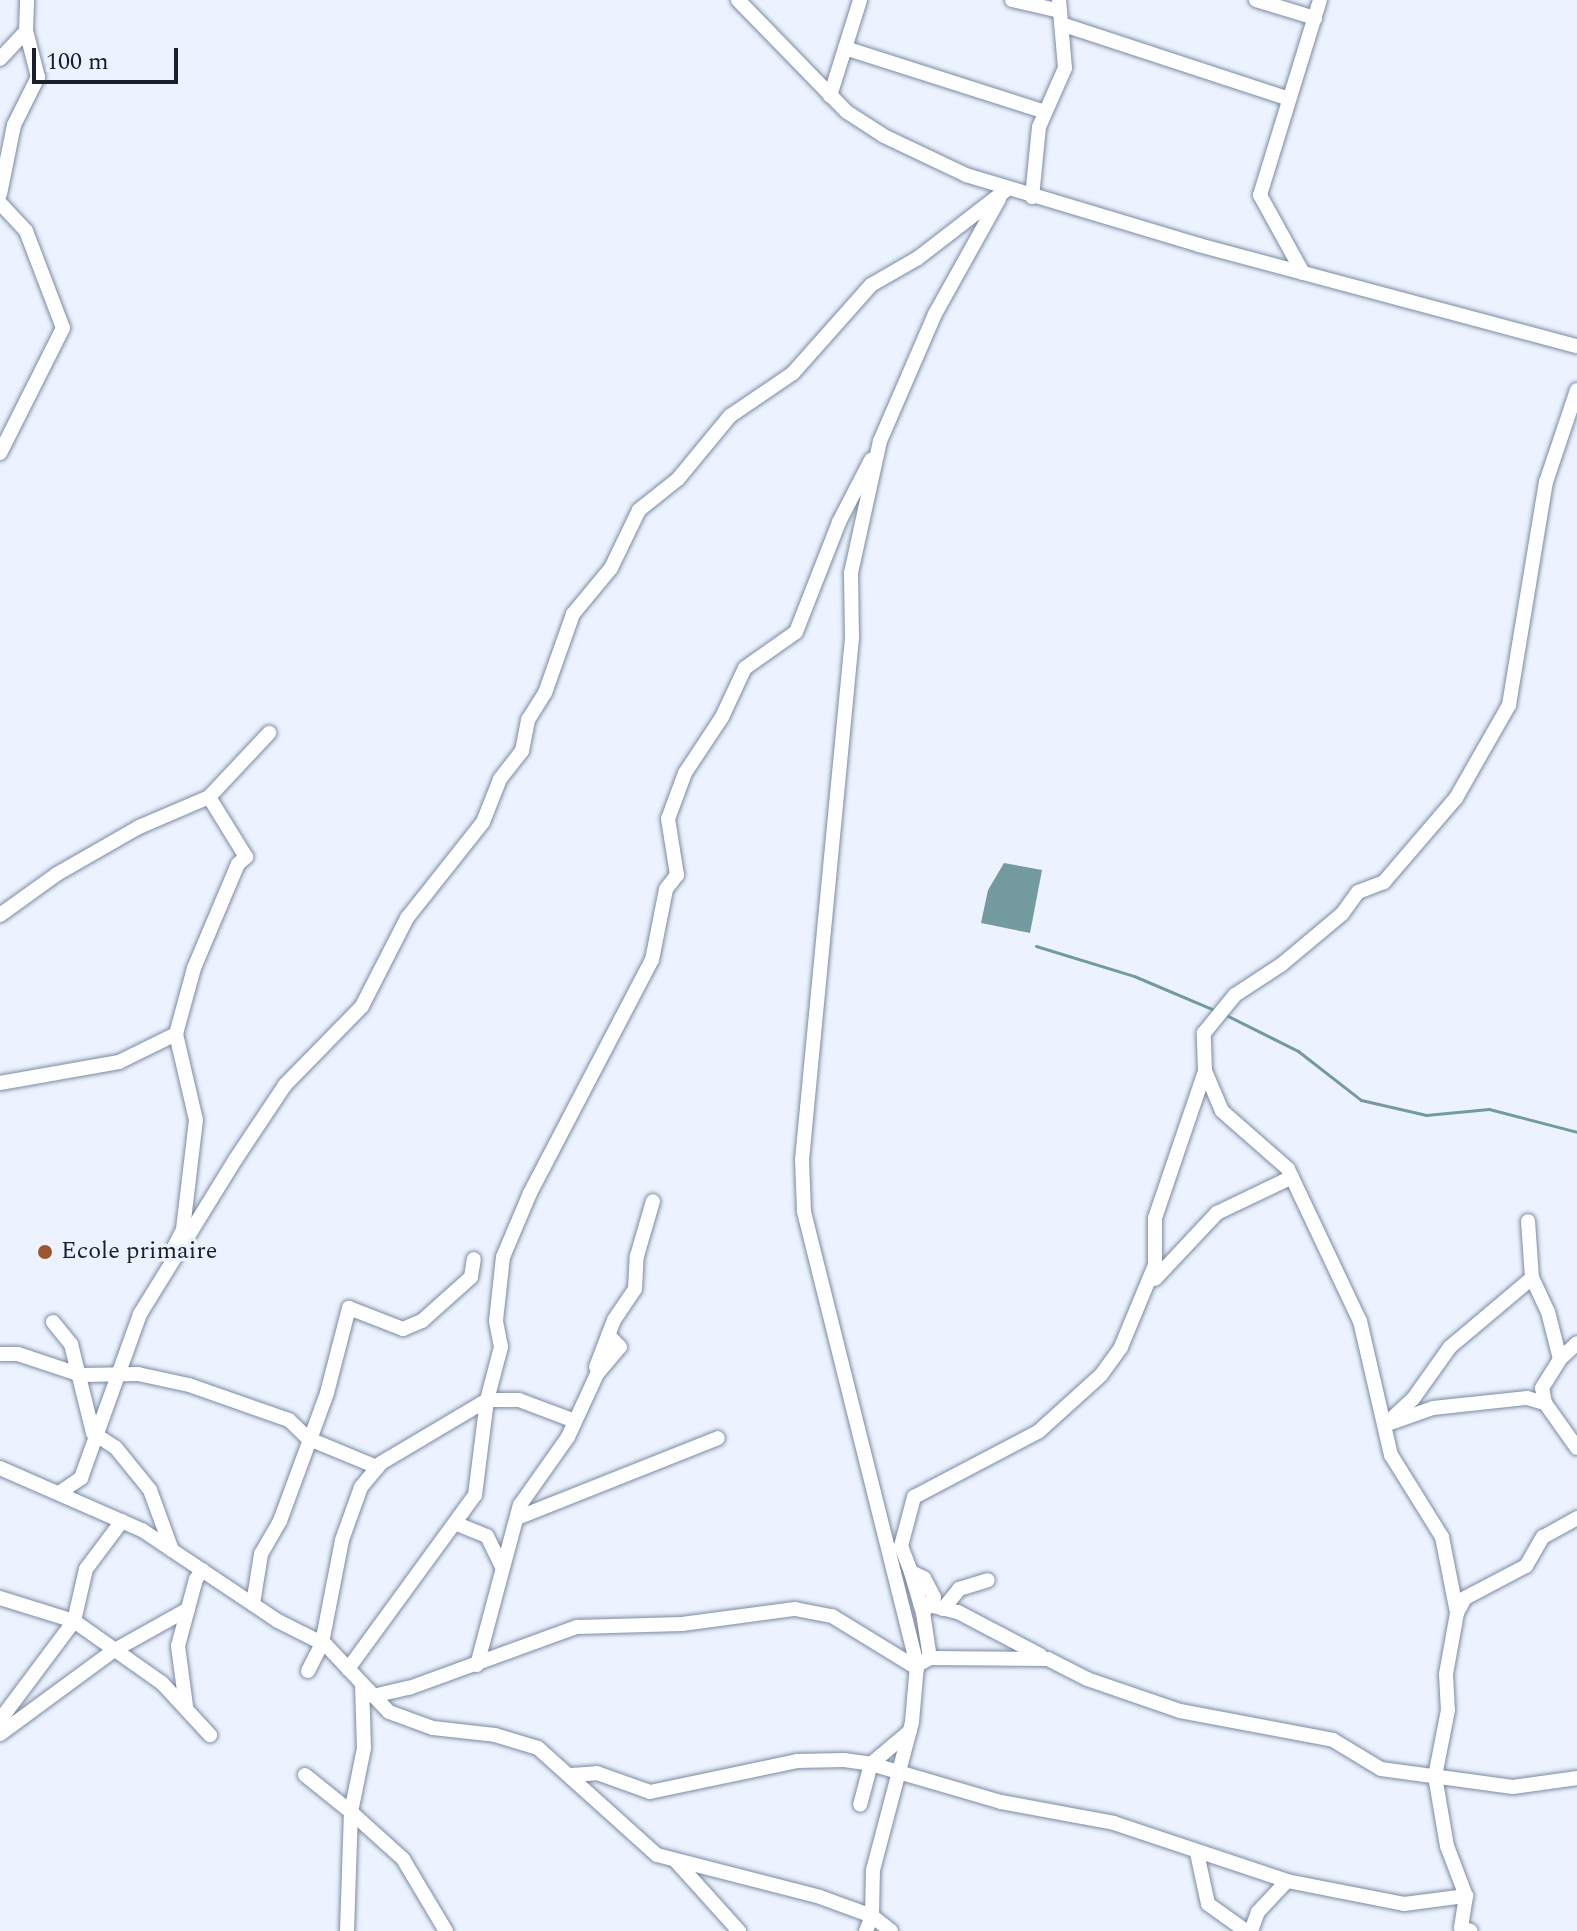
<!DOCTYPE html>
<html>
<head>
<meta charset="utf-8">
<style>
  body { margin:0 }
  #map { position:relative; width:1577px; height:1931px; overflow:hidden; background:#ecf3fe; font-family:Spectral,serif }
  div>[style] { position:absolute }
  [style*='--x'] { left:calc(var(--x)*1px); top:calc(var(--y)*1px); width:calc(var(--w)*1px); rotate:calc(var(--a)*1deg) }
  .water>* { inset:0; background:#739b9f }
  .stream>* { height:3px; margin:-1.5px; padding:0 1.5px; transform-origin:1.5px; border-radius:1.5px; background:#739b9f }
  .roads { filter:drop-shadow(0 0 2px #7b8aa3) drop-shadow(0 0 2px #7b8aa3) }
  .minor>* { height:14px; margin:-7px; padding:0 7px; transform-origin:7px; border-radius:7px; background:#fff }
  .dots>* { width:22px; height:22px; translate:-50% -50%; box-sizing:border-box; border:4px solid #ecf3fe; border-radius:50% }
  span { translate:-50% -50%; white-space:nowrap; text-align:center; line-height:1.15; -webkit-text-stroke:7px #ecf3fe; paint-order:stroke }
  .poi-label { font-size:24px; color:#1a202a }
  .left { translate:0 -50%; text-align:left }
  .scale { position:absolute; left:32px; top:48px; width:146px; height:36px; box-sizing:border-box; border:4px solid #1a202a; border-top:0; padding-left:10px; font-size:24px; line-height:28px; white-space:nowrap; color:#1a202a; -webkit-text-stroke:6px #ecf3fe; paint-order:stroke }
</style>
</head>
<body>
<div id="map">
  <div class="water">
    <div style="clip-path:polygon(1004px 863px,1042px 870px,1030px 933px,981px 923px,988px 890px)"></div>
  </div>
  <div class="stream">
    <div style="--x:1036;--y:946;--w:102;--a:17"></div>
    <div style="--x:1134;--y:976;--w:90;--a:22.9"></div>
    <div style="--x:1224;--y:1014;--w:83;--a:26.6"></div>
    <div style="--x:1298;--y:1051;--w:80;--a:37.9"></div>
    <div style="--x:1361;--y:1100;--w:67;--a:13"></div>
    <div style="--x:1426;--y:1115;--w:63;--a:-5.4"></div>
    <div style="--x:1489;--y:1109;--w:91;--a:14.6"></div>
  </div>
  <div class="roads">
    <div class="minor">
      <div style="--x:738;--y:0;--w:156;--a:45.8"></div>
      <div style="--x:847;--y:112;--w:44;--a:33"></div>
      <div style="--x:884;--y:136;--w:91;--a:25.4"></div>
      <div style="--x:966;--y:175;--w:243;--a:16.7"></div>
      <div style="--x:1199;--y:245;--w:391;--a:15"></div>
      <div style="--x:1012;--y:0;--w:49;--a:12.9"></div>
      <div style="--x:1256;--y:0;--w:62;--a:17"></div>
      <div style="--x:1061;--y:24;--w:240;--a:18.2"></div>
      <div style="--x:845;--y:48;--w:210;--a:17.7"></div>
      <div style="--x:0;--y:59;--w:38;--a:-47"></div>
      <div style="--x:830;--y:96;--w:101;--a:-72.6"></div>
      <div style="--x:0;--y:194;--w:70;--a:-78.5"></div>
      <div style="--x:14;--y:125;--w:54;--a:-63.4"></div>
      <div style="--x:38;--y:77;--w:48;--a:-104.6"></div>
      <div style="--x:26;--y:31;--w:31;--a:-88"></div>
      <div style="--x:1032;--y:197;--w:70;--a:-84.3"></div>
      <div style="--x:1039;--y:127;--w:64;--a:-66.2"></div>
      <div style="--x:1065;--y:68;--w:68;--a:-95"></div>
      <div style="--x:0;--y:203;--w:38;--a:47"></div>
      <div style="--x:26;--y:231;--w:104;--a:69.1"></div>
      <div style="--x:63;--y:328;--w:140;--a:116.7"></div>
      <div style="--x:1303;--y:273;--w:89;--a:-118.9"></div>
      <div style="--x:1260;--y:195;--w:204;--a:-72.9"></div>
      <div style="--x:0;--y:915;--w:70;--a:-35.7"></div>
      <div style="--x:57;--y:874;--w:95;--a:-29.8"></div>
      <div style="--x:139;--y:827;--w:76;--a:-23.2"></div>
      <div style="--x:209;--y:797;--w:88;--a:-46.8"></div>
      <div style="--x:1205;--y:1071;--w:43;--a:67"></div>
      <div style="--x:1222;--y:1111;--w:88;--a:41.3"></div>
      <div style="--x:1288;--y:1169;--w:168;--a:64.7"></div>
      <div style="--x:1360;--y:1321;--w:138;--a:77"></div>
      <div style="--x:1391;--y:1455;--w:97;--a:58.1"></div>
      <div style="--x:1442;--y:1537;--w:77;--a:78.8"></div>
      <div style="--x:1457;--y:1613;--w:62;--a:100.2"></div>
      <div style="--x:1446;--y:1674;--w:36;--a:87"></div>
      <div style="--x:1448;--y:1710;--w:67;--a:101.1"></div>
      <div style="--x:1435;--y:1776;--w:71;--a:80.3"></div>
      <div style="--x:1447;--y:1846;--w:53;--a:69.2"></div>
      <div style="--x:1466;--y:1896;--w:32;--a:99"></div>
      <div style="--x:1461;--y:1928;--w:10;--a:17"></div>
      <div style="--x:0;--y:1083;--w:121;--a:-10"></div>
      <div style="--x:119;--y:1062;--w:64;--a:-26.2"></div>
      <div style="--x:169;--y:1257;--w:31;--a:-63"></div>
      <div style="--x:183;--y:1229;--w:110;--a:-83.2"></div>
      <div style="--x:196;--y:1120;--w:88;--a:-103.1"></div>
      <div style="--x:176;--y:1034;--w:68;--a:-74.7"></div>
      <div style="--x:194;--y:968;--w:113;--a:-67.1"></div>
      <div style="--x:238;--y:864;--w:11;--a:-41"></div>
      <div style="--x:246;--y:857;--w:70;--a:-121.7"></div>
      <div style="--x:1155;--y:1279;--w:91;--a:-46.8"></div>
      <div style="--x:1217;--y:1213;--w:83;--a:-25.6"></div>
      <div style="--x:53;--y:1322;--w:28;--a:51"></div>
      <div style="--x:71;--y:1344;--w:92;--a:76.1"></div>
      <div style="--x:93;--y:1433;--w:27;--a:33"></div>
      <div style="--x:116;--y:1448;--w:54;--a:51"></div>
      <div style="--x:150;--y:1490;--w:64;--a:69.9"></div>
      <div style="--x:0;--y:1354;--w:18;--a:0"></div>
      <div style="--x:18;--y:1354;--w:66;--a:18.4"></div>
      <div style="--x:81;--y:1375;--w:57;--a:-1"></div>
      <div style="--x:138;--y:1374;--w:52;--a:12.2"></div>
      <div style="--x:189;--y:1385;--w:106;--a:19.3"></div>
      <div style="--x:289;--y:1420;--w:28;--a:44"></div>
      <div style="--x:309;--y:1439;--w:74;--a:22.4"></div>
      <div style="--x:1560;--y:1359;--w:23;--a:-43"></div>
      <div style="--x:596;--y:1367;--w:50;--a:-69"></div>
      <div style="--x:614;--y:1320;--w:37;--a:-56"></div>
      <div style="--x:635;--y:1289;--w:33;--a:-87"></div>
      <div style="--x:637;--y:1256;--w:57;--a:-73.8"></div>
      <div style="--x:1545;--y:1403;--w:55;--a:54.6"></div>
      <div style="--x:1388;--y:1422;--w:34;--a:-43"></div>
      <div style="--x:1413;--y:1399;--w:64;--a:-54.6"></div>
      <div style="--x:1450;--y:1347;--w:107;--a:-40.1"></div>
      <div style="--x:1385;--y:1425;--w:51;--a:-19.5"></div>
      <div style="--x:1433;--y:1408;--w:95;--a:-6.1"></div>
      <div style="--x:1527;--y:1398;--w:19;--a:16"></div>
      <div style="--x:1545;--y:1403;--w:15;--a:-101"></div>
      <div style="--x:1542;--y:1388;--w:34;--a:-58"></div>
      <div style="--x:1560;--y:1359;--w:49;--a:-104.3"></div>
      <div style="--x:1548;--y:1312;--w:38;--a:-115"></div>
      <div style="--x:1532;--y:1278;--w:57;--a:-94"></div>
      <div style="--x:0;--y:1468;--w:155;--a:23.6"></div>
      <div style="--x:142;--y:1530;--w:164;--a:33.8"></div>
      <div style="--x:278;--y:1621;--w:54;--a:26.6"></div>
      <div style="--x:326;--y:1645;--w:92;--a:46.8"></div>
      <div style="--x:389;--y:1712;--w:47;--a:20"></div>
      <div style="--x:433;--y:1728;--w:62;--a:6.4"></div>
      <div style="--x:495;--y:1735;--w:45;--a:16.8"></div>
      <div style="--x:538;--y:1748;--w:160;--a:42"></div>
      <div style="--x:657;--y:1855;--w:168;--a:14.4"></div>
      <div style="--x:820;--y:1897;--w:55;--a:20.1"></div>
      <div style="--x:872;--y:1916;--w:24;--a:38"></div>
      <div style="--x:59;--y:1493;--w:27;--a:-34"></div>
      <div style="--x:81;--y:1478;--w:174;--a:-70.2"></div>
      <div style="--x:140;--y:1314;--w:181;--a:-58.3"></div>
      <div style="--x:235;--y:1160;--w:90;--a:-56.3"></div>
      <div style="--x:285;--y:1085;--w:110;--a:-45.7"></div>
      <div style="--x:362;--y:1006;--w:99;--a:-62.9"></div>
      <div style="--x:407;--y:918;--w:122;--a:-51.6"></div>
      <div style="--x:483;--y:822;--w:46;--a:-68.4"></div>
      <div style="--x:500;--y:779;--w:36;--a:-52"></div>
      <div style="--x:522;--y:751;--w:32;--a:-79"></div>
      <div style="--x:528;--y:720;--w:32;--a:-58"></div>
      <div style="--x:545;--y:693;--w:84;--a:-70.5"></div>
      <div style="--x:573;--y:614;--w:60;--a:-50.4"></div>
      <div style="--x:611;--y:568;--w:64;--a:-64.2"></div>
      <div style="--x:639;--y:510;--w:50;--a:-38.5"></div>
      <div style="--x:678;--y:479;--w:82;--a:-50.5"></div>
      <div style="--x:730;--y:416;--w:76;--a:-34.3"></div>
      <div style="--x:793;--y:373;--w:118;--a:-48.4"></div>
      <div style="--x:871;--y:285;--w:54;--a:-29.9"></div>
      <div style="--x:918;--y:258;--w:111;--a:-37.7"></div>
      <div style="--x:517;--y:1518;--w:216;--a:-21.7"></div>
      <div style="--x:457;--y:1524;--w:32;--a:22"></div>
      <div style="--x:487;--y:1536;--w:34;--a:64"></div>
      <div style="--x:911;--y:1572;--w:43;--a:73.7"></div>
      <div style="--x:0;--y:1598;--w:77;--a:17.3"></div>
      <div style="--x:74;--y:1621;--w:108;--a:35.2"></div>
      <div style="--x:162;--y:1683;--w:71;--a:47.3"></div>
      <div style="--x:253;--y:1604;--w:51;--a:-80.9"></div>
      <div style="--x:261;--y:1554;--w:38;--a:-60"></div>
      <div style="--x:280;--y:1521;--w:136;--a:-69.8"></div>
      <div style="--x:327;--y:1393;--w:88;--a:-75.5"></div>
      <div style="--x:349;--y:1308;--w:58;--a:21.3"></div>
      <div style="--x:403;--y:1329;--w:21;--a:-23"></div>
      <div style="--x:422;--y:1321;--w:66;--a:-41.9"></div>
      <div style="--x:471;--y:1277;--w:18;--a:-81"></div>
      <div style="--x:929;--y:1605;--w:30;--a:14"></div>
      <div style="--x:958;--y:1612;--w:93;--a:27.7"></div>
      <div style="--x:943;--y:1609;--w:26;--a:-51"></div>
      <div style="--x:959;--y:1589;--w:30;--a:-17"></div>
      <div style="--x:1457;--y:1613;--w:17;--a:-62"></div>
      <div style="--x:1465;--y:1598;--w:69;--a:-27.7"></div>
      <div style="--x:1526;--y:1566;--w:34;--a:-60"></div>
      <div style="--x:1543;--y:1537;--w:39;--a:-29"></div>
      <div style="--x:930;--y:1658;--w:118;--a:0.5"></div>
      <div style="--x:1048;--y:1659;--w:44;--a:27.1"></div>
      <div style="--x:1087;--y:1679;--w:98;--a:19"></div>
      <div style="--x:1180;--y:1711;--w:156;--a:10.7"></div>
      <div style="--x:1333;--y:1740;--w:56;--a:31.1"></div>
      <div style="--x:1381;--y:1769;--w:133;--a:7.8"></div>
      <div style="--x:1513;--y:1787;--w:65;--a:-8"></div>
      <div style="--x:477;--y:1665;--w:166;--a:-75"></div>
      <div style="--x:520;--y:1505;--w:83;--a:-54.8"></div>
      <div style="--x:568;--y:1437;--w:69;--a:-65.3"></div>
      <div style="--x:597;--y:1374;--w:35;--a:-50"></div>
      <div style="--x:620;--y:1347;--w:17;--a:-135"></div>
      <div style="--x:917;--y:1665;--w:15;--a:-28"></div>
      <div style="--x:930;--y:1658;--w:46;--a:-98.8"></div>
      <div style="--x:923;--y:1613;--w:19;--a:-55"></div>
      <div style="--x:934;--y:1597;--w:21;--a:-118"></div>
      <div style="--x:924;--y:1578;--w:14;--a:-155"></div>
      <div style="--x:911;--y:1572;--w:28;--a:-111"></div>
      <div style="--x:901;--y:1546;--w:51;--a:-75.1"></div>
      <div style="--x:914;--y:1497;--w:140;--a:-27.7"></div>
      <div style="--x:1038;--y:1432;--w:85;--a:-42.1"></div>
      <div style="--x:1101;--y:1375;--w:34;--a:-54"></div>
      <div style="--x:1121;--y:1347;--w:89;--a:-67.5"></div>
      <div style="--x:1155;--y:1265;--w:47;--a:-90"></div>
      <div style="--x:1155;--y:1218;--w:155;--a:-71.2"></div>
      <div style="--x:1205;--y:1071;--w:38;--a:-92"></div>
      <div style="--x:1204;--y:1033;--w:49;--a:-50.8"></div>
      <div style="--x:1235;--y:995;--w:55;--a:-33.1"></div>
      <div style="--x:1281;--y:965;--w:80;--a:-39.9"></div>
      <div style="--x:1342;--y:914;--w:27;--a:-54"></div>
      <div style="--x:1358;--y:892;--w:28;--a:-21"></div>
      <div style="--x:1384;--y:882;--w:111;--a:-49.4"></div>
      <div style="--x:1456;--y:798;--w:107;--a:-60.3"></div>
      <div style="--x:1509;--y:705;--w:226;--a:-80.6"></div>
      <div style="--x:1546;--y:482;--w:97;--a:-71.4"></div>
      <div style="--x:348;--y:1669;--w:215;--a:-53.9"></div>
      <div style="--x:475;--y:1495;--w:96;--a:-82.8"></div>
      <div style="--x:487;--y:1400;--w:32;--a:0"></div>
      <div style="--x:519;--y:1400;--w:60;--a:20.6"></div>
      <div style="--x:308;--y:1671;--w:31;--a:-63"></div>
      <div style="--x:322;--y:1643;--w:105;--a:-79"></div>
      <div style="--x:342;--y:1540;--w:56;--a:-70.3"></div>
      <div style="--x:361;--y:1487;--w:31;--a:-50"></div>
      <div style="--x:381;--y:1463;--w:123;--a:-30.7"></div>
      <div style="--x:487;--y:1400;--w:55;--a:-75.2"></div>
      <div style="--x:501;--y:1347;--w:26;--a:-101"></div>
      <div style="--x:496;--y:1321;--w:64;--a:-83.8"></div>
      <div style="--x:503;--y:1257;--w:69;--a:-67.1"></div>
      <div style="--x:530;--y:1193;--w:263;--a:-62.4"></div>
      <div style="--x:652;--y:960;--w:72;--a:-78.8"></div>
      <div style="--x:666;--y:889;--w:18;--a:-52"></div>
      <div style="--x:677;--y:875;--w:57;--a:-99.1"></div>
      <div style="--x:668;--y:819;--w:49;--a:-69.7"></div>
      <div style="--x:685;--y:773;--w:67;--a:-56.5"></div>
      <div style="--x:722;--y:717;--w:54;--a:-64.9"></div>
      <div style="--x:745;--y:668;--w:62;--a:-35.2"></div>
      <div style="--x:796;--y:632;--w:118;--a:-68.6"></div>
      <div style="--x:839;--y:522;--w:70;--a:-62.7"></div>
      <div style="--x:373;--y:1696;--w:37;--a:-13"></div>
      <div style="--x:409;--y:1688;--w:179;--a:-20"></div>
      <div style="--x:577;--y:1627;--w:105;--a:-1.6"></div>
      <div style="--x:682;--y:1624;--w:114;--a:-7.6"></div>
      <div style="--x:795;--y:1609;--w:38;--a:11"></div>
      <div style="--x:832;--y:1616;--w:100;--a:31.5"></div>
      <div style="--x:186;--y:1706;--w:61;--a:-97.6"></div>
      <div style="--x:178;--y:1646;--w:69;--a:-75"></div>
      <div style="--x:196;--y:1579;--w:11;--a:-52"></div>
      <div style="--x:0;--y:1720;--w:124;--a:-53.2"></div>
      <div style="--x:74;--y:1621;--w:53;--a:-77"></div>
      <div style="--x:86;--y:1569;--w:60;--a:-53.1"></div>
      <div style="--x:910;--y:1731;--w:51;--a:139.8"></div>
      <div style="--x:871;--y:1764;--w:135;--a:16.3"></div>
      <div style="--x:1001;--y:1802;--w:115;--a:10.5"></div>
      <div style="--x:1114;--y:1823;--w:182;--a:18.5"></div>
      <div style="--x:1287;--y:1881;--w:119;--a:11.1"></div>
      <div style="--x:1404;--y:1904;--w:63;--a:-7.4"></div>
      <div style="--x:0;--y:1734;--w:140;--a:-36.3"></div>
      <div style="--x:113;--y:1651;--w:86;--a:-29.2"></div>
      <div style="--x:305;--y:1775;--w:59;--a:38.8"></div>
      <div style="--x:351;--y:1812;--w:65;--a:-78.5"></div>
      <div style="--x:364;--y:1748;--w:63;--a:-91.8"></div>
      <div style="--x:571;--y:1775;--w:26;--a:-4"></div>
      <div style="--x:597;--y:1773;--w:56;--a:19.7"></div>
      <div style="--x:650;--y:1792;--w:150;--a:-11.9"></div>
      <div style="--x:797;--y:1761;--w:47;--a:-1.2"></div>
      <div style="--x:844;--y:1760;--w:27;--a:8"></div>
      <div style="--x:871;--y:1764;--w:42;--a:105"></div>
      <div style="--x:351;--y:1812;--w:70;--a:42.1"></div>
      <div style="--x:403;--y:1859;--w:84;--a:59.2"></div>
      <div style="--x:1197;--y:1853;--w:52;--a:77.8"></div>
      <div style="--x:1208;--y:1904;--w:47;--a:35.4"></div>
      <div style="--x:675;--y:1860;--w:96;--a:48"></div>
      <div style="--x:347;--y:1931;--w:119;--a:-88.1"></div>
      <div style="--x:866;--y:1931;--w:16;--a:-68"></div>
      <div style="--x:872;--y:1916;--w:46;--a:-88.8"></div>
      <div style="--x:873;--y:1870;--w:153;--a:-75.2"></div>
      <div style="--x:912;--y:1722;--w:57;--a:-85"></div>
      <div style="--x:917;--y:1665;--w:468;--a:-104"></div>
      <div style="--x:804;--y:1211;--w:51;--a:-92.2"></div>
      <div style="--x:802;--y:1160;--w:524;--a:-84.53"></div>
      <div style="--x:852;--y:638;--w:65;--a:-90.9"></div>
      <div style="--x:851;--y:573;--w:135;--a:-77.6"></div>
      <div style="--x:880;--y:441;--w:138;--a:-66.6"></div>
      <div style="--x:935;--y:314;--w:132;--a:-60.9"></div>
      <div style="--x:1251;--y:1931;--w:20;--a:-70"></div>
      <div style="--x:1258;--y:1912;--w:42;--a:-46.9"></div>
    </div>
  </div>
  <div class="dots">
    <div style="left:45px;top:1252px;background:#9d572e"></div>
  </div>
  <div class="poi-label">
    <span class="left" style="left:61px;top:1252px">Ecole primaire</span>
  </div>
  <div class="scale">100 m</div>
</div>
</body>
</html>
